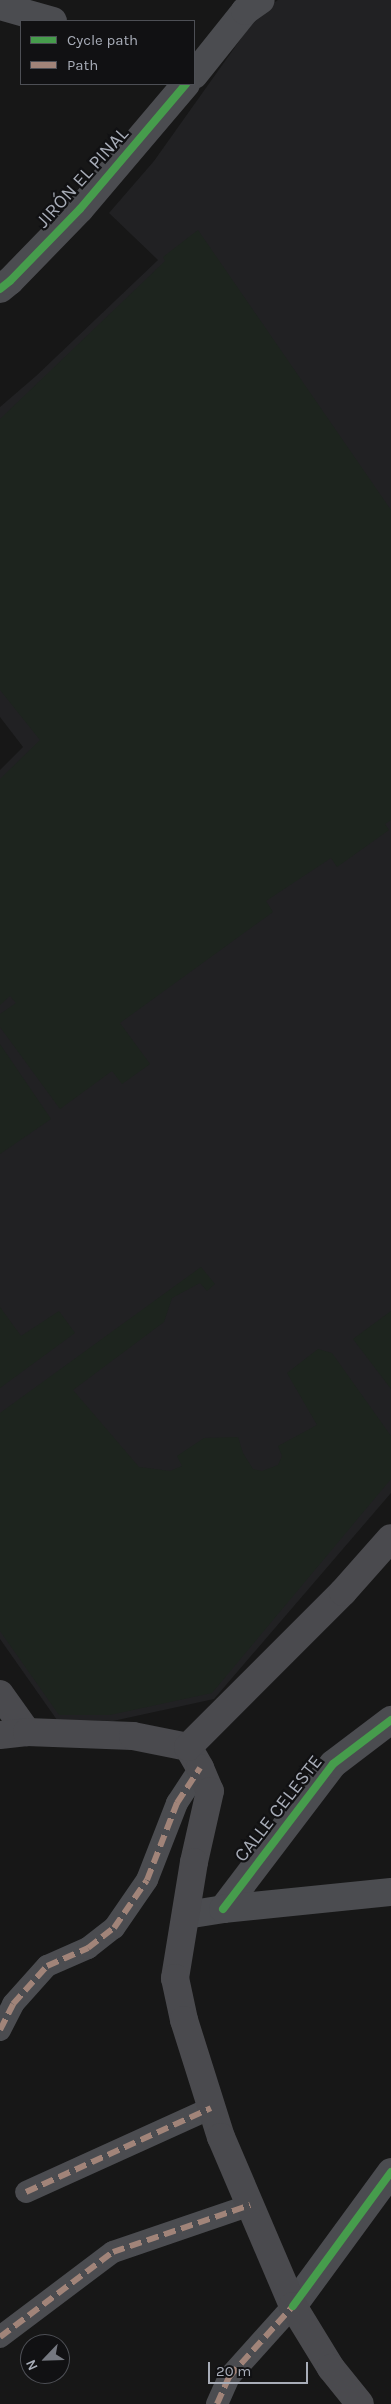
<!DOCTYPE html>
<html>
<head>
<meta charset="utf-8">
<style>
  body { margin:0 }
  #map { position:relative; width:391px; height:2404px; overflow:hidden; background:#171717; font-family:Karla,sans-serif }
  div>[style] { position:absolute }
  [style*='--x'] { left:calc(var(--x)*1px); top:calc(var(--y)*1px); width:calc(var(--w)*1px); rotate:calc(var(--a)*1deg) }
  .built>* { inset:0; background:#212123 }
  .green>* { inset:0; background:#1d241e }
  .pedestrian>* { height:22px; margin:-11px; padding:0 11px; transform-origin:11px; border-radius:11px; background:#4b4c50 }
  .minor>* { height:28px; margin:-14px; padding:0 14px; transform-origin:14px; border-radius:14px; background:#4b4c50 }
  .tertiary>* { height:28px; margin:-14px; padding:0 14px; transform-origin:14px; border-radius:14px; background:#4b4c50 }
  .secondary>* { height:28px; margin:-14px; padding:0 14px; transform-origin:14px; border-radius:14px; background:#4a4a4e }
  .quiet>* { height:6px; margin-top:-3px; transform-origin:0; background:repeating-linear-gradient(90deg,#a18479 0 12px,transparent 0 18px) }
  .cycleway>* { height:8px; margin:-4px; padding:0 4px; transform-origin:4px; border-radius:4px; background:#469c4c }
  span { translate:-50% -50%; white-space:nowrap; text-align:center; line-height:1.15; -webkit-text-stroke:4.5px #111113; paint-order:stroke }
  .street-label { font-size:19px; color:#a8adb8 }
  .legend { position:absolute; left:20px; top:20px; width:175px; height:65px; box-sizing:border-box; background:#111113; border:1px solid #4d4f55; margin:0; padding:6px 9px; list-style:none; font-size:15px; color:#a8adb8 }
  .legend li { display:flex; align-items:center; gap:10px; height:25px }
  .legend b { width:25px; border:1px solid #4d4f55 }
  .north { position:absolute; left:20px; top:2334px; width:50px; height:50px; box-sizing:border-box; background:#111113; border:1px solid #4d4f55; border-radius:50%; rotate:246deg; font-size:14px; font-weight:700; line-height:20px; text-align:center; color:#a8adb8 }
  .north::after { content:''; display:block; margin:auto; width:18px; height:22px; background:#757880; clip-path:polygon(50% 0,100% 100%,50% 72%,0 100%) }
  .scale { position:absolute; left:208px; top:2362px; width:100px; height:22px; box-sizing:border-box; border:2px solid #a8adb8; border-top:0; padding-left:6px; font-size:15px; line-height:18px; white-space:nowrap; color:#a8adb8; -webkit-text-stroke:4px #111113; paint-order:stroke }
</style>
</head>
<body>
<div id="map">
  <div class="built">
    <div style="clip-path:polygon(278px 0,391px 0,391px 1493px,214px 1699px,113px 1721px,57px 1720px,0 1639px,0 770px,23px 747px,0 717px,0 407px,36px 376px,158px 260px,109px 213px,154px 161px,260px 12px)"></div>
  </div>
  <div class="green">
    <div style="clip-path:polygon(198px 230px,391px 510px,391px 820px,385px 824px,389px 830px,337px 867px,331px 858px,266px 901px,273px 912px,120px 1023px,150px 1064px,122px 1084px,112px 1071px,60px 1109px,0 1027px,0 1014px,16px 1003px,10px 996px,0 1005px,0 779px,40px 740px,0 690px,0 419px,165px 261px,163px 257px)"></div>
    <div style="clip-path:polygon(0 1044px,51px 1119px,0 1154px)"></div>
    <div style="clip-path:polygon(201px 1267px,215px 1284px,207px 1291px,200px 1283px,172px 1298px,164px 1322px,73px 1390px,139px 1467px,170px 1471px,182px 1466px,177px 1456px,204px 1438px,238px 1437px,243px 1453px,253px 1469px,262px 1471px,278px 1465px,282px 1456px,278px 1446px,317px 1425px,287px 1373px,318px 1349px,332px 1353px,391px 1436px,391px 1479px,212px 1693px,110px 1715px,59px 1715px,0 1631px,0 1413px)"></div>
    <div style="clip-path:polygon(0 1307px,21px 1336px,59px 1311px,75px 1333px,0 1388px)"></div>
    <div style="clip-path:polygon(391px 1311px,391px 1389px,353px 1339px)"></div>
  </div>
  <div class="pedestrian">
    <div style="--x:0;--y:2030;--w:29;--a:-63"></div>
    <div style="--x:13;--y:2004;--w:51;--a:-48.2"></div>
    <div style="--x:47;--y:1966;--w:45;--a:-23.7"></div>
    <div style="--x:88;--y:1948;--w:33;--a:-38"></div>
    <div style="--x:114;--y:1928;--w:58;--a:-55.5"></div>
    <div style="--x:147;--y:1880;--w:83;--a:-68.7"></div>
    <div style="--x:177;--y:1803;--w:42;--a:-56.7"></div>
    <div style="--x:26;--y:2192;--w:203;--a:-24.4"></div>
    <div style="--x:0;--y:2337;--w:141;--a:-37"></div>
    <div style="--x:113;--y:2252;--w:145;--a:-18.9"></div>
    <div style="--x:217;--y:2404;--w:30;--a:-66"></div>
    <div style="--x:229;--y:2377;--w:96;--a:-48"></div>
  </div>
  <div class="minor">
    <div style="--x:0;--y:6;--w:55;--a:15.8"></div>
    <div style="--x:223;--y:1909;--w:182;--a:-52.8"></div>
    <div style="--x:333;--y:1764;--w:73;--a:-37.2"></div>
    <div style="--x:186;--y:1915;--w:37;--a:-9"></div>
    <div style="--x:223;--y:1909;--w:169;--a:-5.8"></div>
    <div style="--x:293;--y:2306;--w:166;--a:-53.8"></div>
  </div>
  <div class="tertiary">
    <div style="--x:194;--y:75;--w:82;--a:-51.4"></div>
    <div style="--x:245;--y:11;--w:19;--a:-35"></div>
    <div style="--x:0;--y:289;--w:13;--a:-39"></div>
    <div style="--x:10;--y:281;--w:100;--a:-45.8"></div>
    <div style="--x:80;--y:209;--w:164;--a:-49.7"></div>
  </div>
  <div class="secondary">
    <div style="--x:0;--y:1694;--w:47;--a:54.6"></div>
    <div style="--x:0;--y:1735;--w:27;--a:-6"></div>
    <div style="--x:27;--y:1732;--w:106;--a:2.2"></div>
    <div style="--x:133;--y:1736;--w:56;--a:11.3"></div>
    <div style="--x:188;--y:1747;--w:24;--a:60"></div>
    <div style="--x:200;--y:1768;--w:25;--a:67"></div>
    <div style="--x:210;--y:1791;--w:73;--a:102.7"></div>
    <div style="--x:194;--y:1862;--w:118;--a:99.3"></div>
    <div style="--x:175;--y:1978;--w:43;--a:77.9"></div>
    <div style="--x:184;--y:2020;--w:123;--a:72.5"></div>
    <div style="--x:221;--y:2137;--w:184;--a:66.9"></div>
    <div style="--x:293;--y:2306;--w:73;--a:58.5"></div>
    <div style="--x:331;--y:2368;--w:46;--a:51.1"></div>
    <div style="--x:188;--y:1747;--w:219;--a:-45"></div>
    <div style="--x:343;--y:1592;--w:72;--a:-48.4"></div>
  </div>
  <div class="quiet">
    <div style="--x:0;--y:2030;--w:29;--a:-63"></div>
    <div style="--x:13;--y:2004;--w:51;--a:-48.2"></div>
    <div style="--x:47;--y:1966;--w:45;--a:-23.7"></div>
    <div style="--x:88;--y:1948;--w:33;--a:-38"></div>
    <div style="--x:114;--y:1928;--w:58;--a:-55.5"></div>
    <div style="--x:147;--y:1880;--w:83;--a:-68.7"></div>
    <div style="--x:177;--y:1803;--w:42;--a:-56.7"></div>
    <div style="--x:26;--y:2192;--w:203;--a:-24.4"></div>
    <div style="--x:0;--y:2337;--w:141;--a:-37"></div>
    <div style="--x:113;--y:2252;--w:145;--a:-18.9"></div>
    <div style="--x:217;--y:2404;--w:30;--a:-66"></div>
    <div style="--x:229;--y:2377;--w:96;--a:-48"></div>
  </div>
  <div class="cycleway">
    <div style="--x:0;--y:289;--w:13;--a:-39"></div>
    <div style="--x:10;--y:281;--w:100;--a:-45.8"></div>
    <div style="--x:80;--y:209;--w:164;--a:-49.7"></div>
    <div style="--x:223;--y:1909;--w:182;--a:-52.8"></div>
    <div style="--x:333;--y:1764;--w:73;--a:-37.2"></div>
    <div style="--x:293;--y:2306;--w:166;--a:-53.8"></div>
  </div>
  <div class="street-label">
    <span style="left:83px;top:178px;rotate:-48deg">JIRÓN EL PINAL</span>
    <span style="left:279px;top:1809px;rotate:-52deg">CALLE CELESTE</span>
  </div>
  <ul class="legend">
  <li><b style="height:6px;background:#469c4c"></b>Cycle path</li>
  <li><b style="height:6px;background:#a18479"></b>Path</li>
  </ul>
  <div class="north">N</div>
  <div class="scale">20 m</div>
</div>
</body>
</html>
